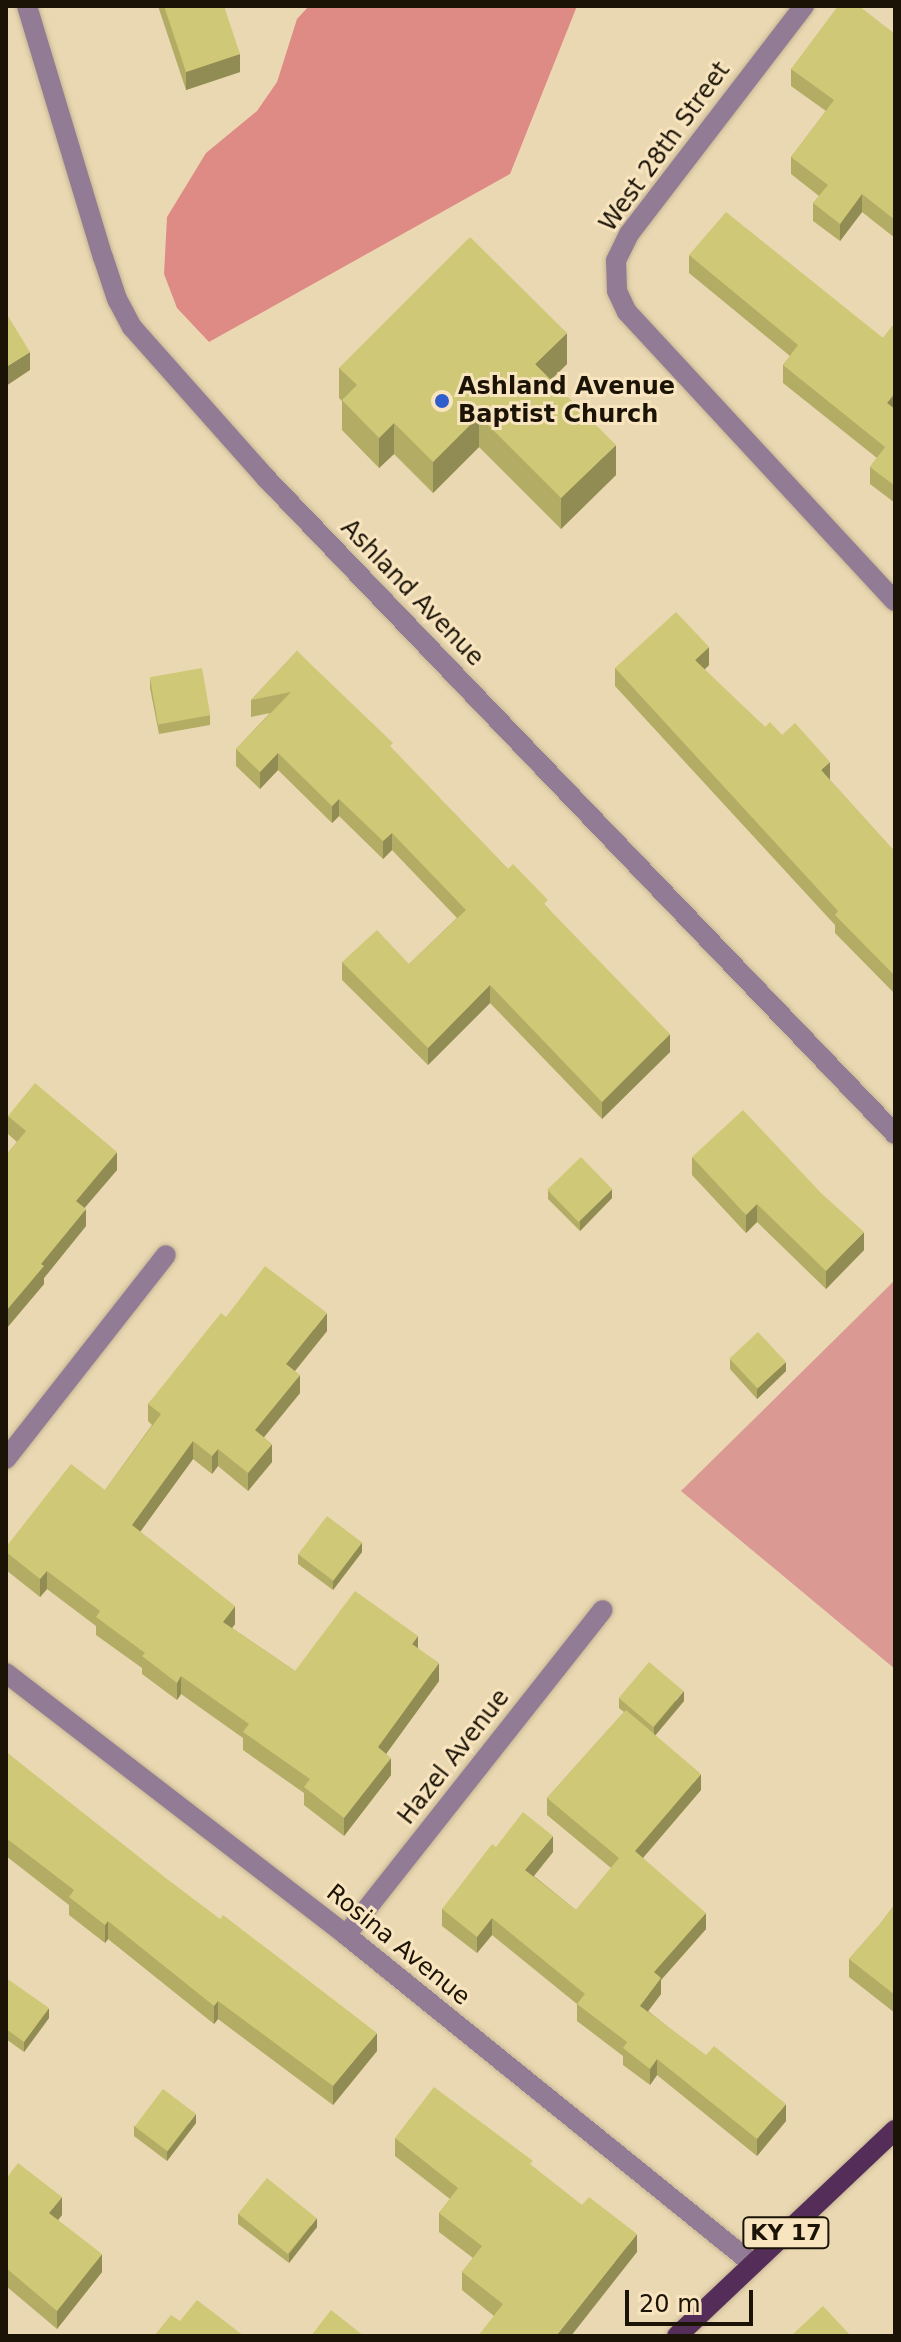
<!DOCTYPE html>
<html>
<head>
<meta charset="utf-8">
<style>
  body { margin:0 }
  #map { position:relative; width:901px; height:2342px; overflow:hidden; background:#ead8b2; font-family:"DejaVu Sans",sans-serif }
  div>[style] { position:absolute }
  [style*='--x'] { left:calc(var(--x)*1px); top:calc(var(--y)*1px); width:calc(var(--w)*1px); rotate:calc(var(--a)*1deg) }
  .green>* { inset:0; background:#db9993 }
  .forest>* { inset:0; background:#df8b85 }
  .roads { filter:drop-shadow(0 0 2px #c5b593) drop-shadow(0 0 2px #c5b593) }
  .minor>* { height:20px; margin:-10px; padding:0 10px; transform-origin:10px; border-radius:10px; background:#927b94 }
  .primary>* { height:20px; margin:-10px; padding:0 10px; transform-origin:10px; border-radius:10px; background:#552d59 }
  .wall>* { inset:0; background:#b2ac65 }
  .shaded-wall>* { inset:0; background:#918c53 }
  .building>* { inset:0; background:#cfc876; transform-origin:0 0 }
  .dots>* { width:22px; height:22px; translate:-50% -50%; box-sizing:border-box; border:4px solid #f8e5bf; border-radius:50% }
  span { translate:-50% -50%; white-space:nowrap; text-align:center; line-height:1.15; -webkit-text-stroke:6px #f8e5bf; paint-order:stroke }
  .shield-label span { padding:2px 6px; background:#f8e5bf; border:2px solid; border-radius:6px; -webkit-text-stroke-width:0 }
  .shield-label { font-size:22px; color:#1a1306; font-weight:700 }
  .street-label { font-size:24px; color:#1a1306 }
  .poi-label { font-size:24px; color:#1a1306; font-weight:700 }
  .left { translate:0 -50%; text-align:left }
  .frame { position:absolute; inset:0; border:8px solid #1a1306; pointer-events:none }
  .scale { position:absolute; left:625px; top:2290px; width:128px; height:36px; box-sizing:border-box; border:4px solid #1a1306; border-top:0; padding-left:10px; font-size:24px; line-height:28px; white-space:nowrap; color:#1a1306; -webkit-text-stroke:6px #f8e5bf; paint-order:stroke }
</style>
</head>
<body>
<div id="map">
  <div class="green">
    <div style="clip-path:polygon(895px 1280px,895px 1669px,681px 1491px)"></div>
  </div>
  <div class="forest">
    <div style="clip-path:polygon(309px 6px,577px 6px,510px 174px,209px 342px,177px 308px,164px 274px,167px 217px,206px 153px,257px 111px,277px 82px,297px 19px)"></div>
  </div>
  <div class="roads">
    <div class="minor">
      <div style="--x:27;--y:6;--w:262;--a:73.2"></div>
      <div style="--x:103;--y:257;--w:44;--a:71.6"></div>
      <div style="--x:117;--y:299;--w:32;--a:62"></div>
      <div style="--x:132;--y:327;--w:202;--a:48.4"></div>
      <div style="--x:266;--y:478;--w:909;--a:46.2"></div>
      <div style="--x:804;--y:6;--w:287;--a:127.5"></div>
      <div style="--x:629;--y:234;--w:30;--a:116"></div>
      <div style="--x:616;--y:261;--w:30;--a:88"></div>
      <div style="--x:617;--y:291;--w:23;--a:65"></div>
      <div style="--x:627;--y:312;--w:394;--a:47.2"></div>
      <div style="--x:6;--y:1459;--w:259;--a:-51.9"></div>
      <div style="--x:6;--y:1673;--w:429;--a:37.6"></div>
      <div style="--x:346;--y:1935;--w:523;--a:38.95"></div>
      <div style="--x:346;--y:1935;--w:414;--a:-51.7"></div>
    </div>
    <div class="primary">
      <div style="--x:677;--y:2336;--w:300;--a:-43.4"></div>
    </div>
  </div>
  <div class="wall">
    <div style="clip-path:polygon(158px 6px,224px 6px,240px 72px,186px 90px)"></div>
    <div style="clip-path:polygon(895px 34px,895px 238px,862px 212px,840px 241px,813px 221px,813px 203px,819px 196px,791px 174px,791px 157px,826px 111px,791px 86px,791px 69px)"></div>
    <div style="clip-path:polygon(689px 255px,883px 338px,895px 323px,895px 503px,870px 484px,870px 467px,877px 458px,783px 383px,783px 365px,790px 356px,689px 273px)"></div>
    <div style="clip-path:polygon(567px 364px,551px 380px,616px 475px,561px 529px,479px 447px,433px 493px,394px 454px,379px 468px,342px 430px,342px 401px,339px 398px,339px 368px)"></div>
    <div style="clip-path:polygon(297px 651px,508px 869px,548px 908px,670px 1052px,602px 1119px,490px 1003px,428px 1065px,342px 980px,342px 962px,409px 964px,457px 918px,392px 850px,383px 859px,339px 816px,332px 823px,278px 770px,260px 789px,236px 766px,236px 749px,270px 713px,251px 717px,251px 700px)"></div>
    <div style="clip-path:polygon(709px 665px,704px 670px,765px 727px,782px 735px,830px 780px,895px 852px,895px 994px,835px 933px,835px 925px,615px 686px,615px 668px)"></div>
    <div style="clip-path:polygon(150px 678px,210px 715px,210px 725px,159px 734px,150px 688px)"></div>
    <div style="clip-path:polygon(8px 1116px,117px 1170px,84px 1208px,86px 1226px,44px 1278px,44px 1284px,6px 1329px,6px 1155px,17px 1142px,8px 1134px)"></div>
    <div style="clip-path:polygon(692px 1157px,864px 1250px,826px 1289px,757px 1222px,746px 1233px,692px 1175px)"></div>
    <div style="clip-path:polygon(548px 1190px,612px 1198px,580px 1231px,548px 1199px)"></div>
    <div style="clip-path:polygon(226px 1317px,327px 1331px,295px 1371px,300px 1393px,264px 1437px,272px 1462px,248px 1491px,218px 1466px,212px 1474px,193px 1459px,140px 1532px,235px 1624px,232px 1628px,295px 1671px,418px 1648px,439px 1681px,386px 1754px,391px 1775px,344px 1836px,304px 1805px,304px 1793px,243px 1750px,243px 1738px,181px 1694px,177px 1700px,142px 1674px,142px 1668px,96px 1635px,96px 1626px,47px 1589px,40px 1597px,6px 1570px,6px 1547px,105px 1490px,152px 1425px,148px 1421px,148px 1404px)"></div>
    <div style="clip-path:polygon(730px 1359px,786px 1371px,757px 1399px,730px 1369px)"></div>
    <div style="clip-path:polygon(362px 1552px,333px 1590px,298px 1564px,298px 1554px)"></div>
    <div style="clip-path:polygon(619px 1698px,684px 1701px,655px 1735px,701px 1790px,643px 1858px,706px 1929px,661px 1980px,661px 1994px,648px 2011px,786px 2121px,757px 2156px,657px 2075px,650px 2085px,623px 2065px,623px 2056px,577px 2021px,577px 2004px,492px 1935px,477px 1953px,442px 1926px,442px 1909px,553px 1852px,534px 1876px,576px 1910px,611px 1868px,547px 1815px,547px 1798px,624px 1712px,619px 1708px)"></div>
    <div style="clip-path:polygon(6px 1752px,377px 2051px,333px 2105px,218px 2019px,214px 2024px,108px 1939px,105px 1943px,69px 1915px,69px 1905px,6px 1856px)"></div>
    <div style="clip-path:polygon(895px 1904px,895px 2013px,849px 1977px,849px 1959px,880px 1924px)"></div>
    <div style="clip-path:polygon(6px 1978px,49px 2018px,24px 2052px,6px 2039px)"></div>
    <div style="clip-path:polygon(196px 2123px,167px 2161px,134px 2136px,134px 2126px)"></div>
    <div style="clip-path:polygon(395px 2138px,533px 2167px,637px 2252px,494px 2316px,462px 2290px,462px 2272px,473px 2258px,439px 2232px,439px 2213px,450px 2199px,395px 2156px)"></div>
    <div style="clip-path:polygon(6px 2179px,62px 2215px,58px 2220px,102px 2272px,57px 2329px,6px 2286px)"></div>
    <div style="clip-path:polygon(238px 2214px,317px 2227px,289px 2263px,238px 2224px)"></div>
    <div style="clip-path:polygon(895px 2290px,895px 2313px,893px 2310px,893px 2292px)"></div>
  </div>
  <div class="shaded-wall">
    <div style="clip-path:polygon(240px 54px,240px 72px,186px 90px,186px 72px)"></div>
    <div style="clip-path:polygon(862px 194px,862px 212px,840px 241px,840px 224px)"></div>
    <div style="clip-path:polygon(567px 333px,567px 364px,535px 395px,535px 364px)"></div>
    <div style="clip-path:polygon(30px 352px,30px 370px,6px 386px,6px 367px)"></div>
    <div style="clip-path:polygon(895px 393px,895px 410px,887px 403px)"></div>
    <div style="clip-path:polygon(479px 416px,479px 447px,433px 493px,433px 462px)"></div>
    <div style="clip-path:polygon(394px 423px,394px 454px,379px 468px,379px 438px)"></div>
    <div style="clip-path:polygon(616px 445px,616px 475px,561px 529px,561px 498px)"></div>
    <div style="clip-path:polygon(709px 647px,709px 665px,695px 679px,695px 660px)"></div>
    <div style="clip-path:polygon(278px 753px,278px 770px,260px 789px,260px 772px)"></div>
    <div style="clip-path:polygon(830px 762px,830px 781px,821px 770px)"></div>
    <div style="clip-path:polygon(339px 799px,339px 816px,332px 823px,332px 806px)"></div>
    <div style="clip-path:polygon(392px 833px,392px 850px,383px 859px,383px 841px)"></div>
    <div style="clip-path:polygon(490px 985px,490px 1003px,428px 1065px,428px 1048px)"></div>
    <div style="clip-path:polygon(670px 1034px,670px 1052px,602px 1119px,602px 1102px)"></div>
    <div style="clip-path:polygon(117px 1152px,117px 1170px,76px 1218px,76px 1201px)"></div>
    <div style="clip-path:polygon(612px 1189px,612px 1198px,580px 1231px,580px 1221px)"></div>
    <div style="clip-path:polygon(757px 1204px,757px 1222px,746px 1233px,746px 1215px)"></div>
    <div style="clip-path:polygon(86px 1209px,86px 1226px,44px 1278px,44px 1284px,6px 1329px,6px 1311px,41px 1264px)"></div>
    <div style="clip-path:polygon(864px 1232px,864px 1250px,826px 1289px,826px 1271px)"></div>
    <div style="clip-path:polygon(327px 1313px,327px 1331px,286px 1382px,286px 1364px)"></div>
    <div style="clip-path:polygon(786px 1362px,786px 1371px,757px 1399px,757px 1389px)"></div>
    <div style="clip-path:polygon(300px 1375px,300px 1393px,255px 1448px,255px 1430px)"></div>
    <div style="clip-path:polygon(193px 1441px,193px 1459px,132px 1543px,132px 1525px)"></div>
    <div style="clip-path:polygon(272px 1444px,272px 1462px,248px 1491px,248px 1473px)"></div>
    <div style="clip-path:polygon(218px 1449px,218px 1466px,212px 1474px,212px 1456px)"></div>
    <div style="clip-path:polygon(362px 1542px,362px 1552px,333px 1590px,333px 1581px)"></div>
    <div style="clip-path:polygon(47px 1571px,47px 1589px,40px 1597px,40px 1579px)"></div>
    <div style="clip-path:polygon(235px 1606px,235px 1624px,223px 1640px,223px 1622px)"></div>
    <div style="clip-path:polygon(418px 1636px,418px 1654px,412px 1644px)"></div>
    <div style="clip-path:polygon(439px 1663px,439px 1681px,378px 1765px,378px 1747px)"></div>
    <div style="clip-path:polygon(181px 1676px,181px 1694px,177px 1700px,177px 1683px)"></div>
    <div style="clip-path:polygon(684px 1691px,684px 1701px,654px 1737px,654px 1727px)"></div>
    <div style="clip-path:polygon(391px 1758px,391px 1775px,344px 1836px,344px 1818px)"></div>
    <div style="clip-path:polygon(701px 1774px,701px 1790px,635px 1867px,635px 1851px)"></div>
    <div style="clip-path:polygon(553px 1836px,553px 1852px,525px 1887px,525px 1870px)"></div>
    <div style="clip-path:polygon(706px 1913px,706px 1929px,661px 1980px,661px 1994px,640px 2022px,640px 2006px,654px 1972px)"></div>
    <div style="clip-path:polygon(492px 1918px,492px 1935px,477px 1953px,477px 1937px)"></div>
    <div style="clip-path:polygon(108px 1921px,108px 1939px,105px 1943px,105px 1925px)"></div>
    <div style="clip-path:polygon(218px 2001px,218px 2019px,214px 2024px,214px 2006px)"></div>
    <div style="clip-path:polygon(49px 2008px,49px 2018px,24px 2052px,24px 2042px)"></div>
    <div style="clip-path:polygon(377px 2033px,377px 2051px,333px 2105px,333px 2086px)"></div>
    <div style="clip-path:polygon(657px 2059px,657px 2075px,650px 2085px,650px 2069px)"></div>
    <div style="clip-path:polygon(786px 2104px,786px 2121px,757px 2156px,757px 2139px)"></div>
    <div style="clip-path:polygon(196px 2114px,196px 2123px,167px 2161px,167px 2152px)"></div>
    <div style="clip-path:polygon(62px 2197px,62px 2215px,49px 2231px,49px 2213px)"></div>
    <div style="clip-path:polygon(317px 2218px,317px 2227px,289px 2263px,289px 2254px)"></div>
    <div style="clip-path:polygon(637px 2234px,637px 2252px,571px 2336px,556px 2336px)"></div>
    <div style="clip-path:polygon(102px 2254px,102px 2272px,57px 2329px,57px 2311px)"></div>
  </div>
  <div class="building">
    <div style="clip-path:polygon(164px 6px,224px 6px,240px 54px,186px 72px)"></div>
    <div style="clip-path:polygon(838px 6px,859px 6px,895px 34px,895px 220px,862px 194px,840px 224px,813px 203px,828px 185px,791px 157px,834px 100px,791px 69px)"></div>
    <div style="clip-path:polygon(726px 212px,883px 338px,895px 323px,895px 393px,887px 403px,895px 409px,895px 486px,870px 467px,885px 447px,783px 365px,798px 345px,689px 255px)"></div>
    <div style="clip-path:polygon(470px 237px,567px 333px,535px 364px,616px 445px,561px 498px,479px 416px,433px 462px,394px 423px,379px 438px,342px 400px,357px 385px,339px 368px)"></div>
    <div style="clip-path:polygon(6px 313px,30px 352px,6px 367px)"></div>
    <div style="clip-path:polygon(676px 612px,709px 647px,695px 660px,765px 727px,770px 722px,782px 735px,795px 723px,830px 762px,821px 770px,895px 852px,895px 976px,835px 915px,838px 911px,615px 668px)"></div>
    <div style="clip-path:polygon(297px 651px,393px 743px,390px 746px,508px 869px,513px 864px,548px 900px,544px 904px,670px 1034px,602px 1102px,490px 985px,428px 1048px,342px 962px,377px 930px,409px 964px,466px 910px,392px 833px,383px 841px,339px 799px,332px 806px,278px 753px,260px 772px,236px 749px,291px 692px,251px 700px)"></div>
    <div style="left:202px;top:668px;width:48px;height:53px;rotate:80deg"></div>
    <div style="clip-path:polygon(35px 1083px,117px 1152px,76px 1201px,86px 1209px,41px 1264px,44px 1266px,6px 1311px,6px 1190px,8px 1187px,6px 1186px,6px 1155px,26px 1131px,8px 1116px)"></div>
    <div style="clip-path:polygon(743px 1110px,821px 1193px,864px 1232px,826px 1271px,757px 1204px,746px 1215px,692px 1157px)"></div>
    <div style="left:581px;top:1157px;width:45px;height:47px;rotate:46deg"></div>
    <div style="clip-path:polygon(265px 1266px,327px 1313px,286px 1364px,300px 1375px,255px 1430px,272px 1444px,248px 1473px,218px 1449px,212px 1456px,193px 1441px,132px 1525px,235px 1606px,223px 1622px,295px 1671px,355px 1591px,418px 1636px,412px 1644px,439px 1663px,378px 1747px,391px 1758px,344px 1818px,304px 1787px,310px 1779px,243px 1732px,249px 1724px,181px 1676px,177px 1683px,142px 1656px,145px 1653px,96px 1617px,100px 1611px,47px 1571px,40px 1579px,6px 1552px,6px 1547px,71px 1464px,105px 1490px,161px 1414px,148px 1404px,221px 1313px,226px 1317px)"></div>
    <div style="left:758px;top:1332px;width:41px;height:39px;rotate:47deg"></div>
    <div style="left:327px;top:1516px;width:44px;height:48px;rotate:37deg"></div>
    <div style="left:649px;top:1662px;width:45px;height:47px;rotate:40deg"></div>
    <div style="clip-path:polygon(626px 1710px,701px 1774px,635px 1851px,706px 1913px,654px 1972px,661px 1978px,640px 2006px,706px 2055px,714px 2046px,786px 2104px,757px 2139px,657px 2059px,650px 2069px,623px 2048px,627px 2042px,577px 2004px,585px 1994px,492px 1918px,477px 1937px,442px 1909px,492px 1844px,496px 1847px,523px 1812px,553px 1836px,525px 1870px,576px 1910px,619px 1858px,547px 1798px)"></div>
    <div style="clip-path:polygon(6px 1752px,167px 1879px,220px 1919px,223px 1915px,377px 2033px,333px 2086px,218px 2001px,214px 2006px,108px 1921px,105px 1925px,69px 1897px,74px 1890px,6px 1838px)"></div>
    <div style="clip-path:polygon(895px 1904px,895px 1995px,849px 1959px,880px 1924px)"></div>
    <div style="clip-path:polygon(6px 1978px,49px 2008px,24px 2042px,6px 2029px)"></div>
    <div style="clip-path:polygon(434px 2087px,533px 2161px,530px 2164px,582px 2205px,589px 2197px,637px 2234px,556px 2336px,478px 2336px,503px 2304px,462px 2272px,482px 2246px,439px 2213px,458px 2188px,395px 2138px)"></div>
    <div style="left:163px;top:2089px;width:41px;height:47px;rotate:37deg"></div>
    <div style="clip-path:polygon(18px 2163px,62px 2197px,49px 2213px,102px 2254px,57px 2311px,6px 2268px,6px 2179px)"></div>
    <div style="left:267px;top:2178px;width:64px;height:46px;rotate:39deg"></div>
    <div style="clip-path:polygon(197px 2300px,244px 2336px,154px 2336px,171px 2315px,180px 2321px)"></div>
    <div style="clip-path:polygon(823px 2306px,851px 2336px,791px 2336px)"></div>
    <div style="clip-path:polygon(331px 2310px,364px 2336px,311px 2336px)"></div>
  </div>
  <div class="dots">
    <div style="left:442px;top:401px;background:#305ecd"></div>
  </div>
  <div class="shield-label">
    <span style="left:786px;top:2233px">KY 17</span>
  </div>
  <div class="street-label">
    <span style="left:665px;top:147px;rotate:-54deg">West 28th Street</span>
    <span style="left:412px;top:593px;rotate:46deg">Ashland Avenue</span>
    <span style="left:454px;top:1757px;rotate:-52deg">Hazel Avenue</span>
    <span style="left:398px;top:1945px;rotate:39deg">Rosina Avenue</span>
  </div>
  <div class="poi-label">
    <span class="left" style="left:458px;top:401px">Ashland Avenue<br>Baptist Church</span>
  </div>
  <div class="frame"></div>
  <div class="scale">20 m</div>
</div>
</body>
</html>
